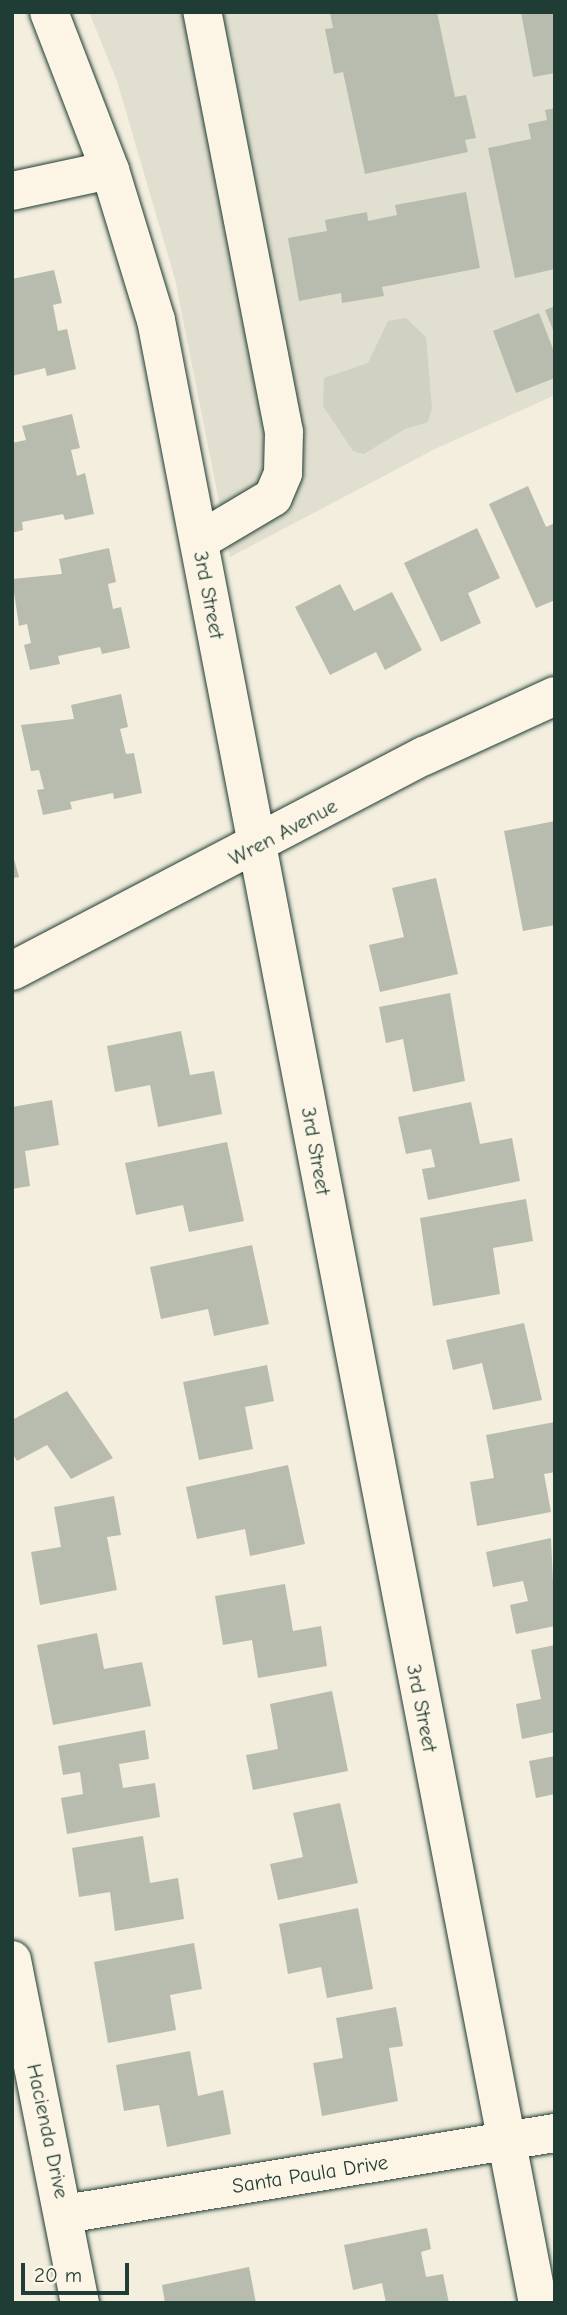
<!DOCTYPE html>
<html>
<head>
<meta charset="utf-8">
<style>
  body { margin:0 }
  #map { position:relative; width:567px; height:2315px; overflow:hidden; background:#f3eede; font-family:"Comic Neue",sans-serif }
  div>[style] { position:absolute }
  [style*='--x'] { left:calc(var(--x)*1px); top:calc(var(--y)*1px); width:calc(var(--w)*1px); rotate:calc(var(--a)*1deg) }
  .built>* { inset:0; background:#e1dfd0 }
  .green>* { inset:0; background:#d0d1c2 }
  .building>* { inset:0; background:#b8bcae }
  .roads { filter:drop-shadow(0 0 2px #1f3d34) drop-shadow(0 0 2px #1f3d34) }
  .minor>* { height:38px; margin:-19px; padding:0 19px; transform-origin:19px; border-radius:19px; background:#fcf5e5 }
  span { translate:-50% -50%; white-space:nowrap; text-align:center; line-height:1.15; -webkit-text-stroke:6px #fcf5e5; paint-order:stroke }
  .street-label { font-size:21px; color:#1f3d34 }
  .frame { position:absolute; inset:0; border:14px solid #1f3d34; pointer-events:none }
  .scale { position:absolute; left:21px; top:2263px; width:108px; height:32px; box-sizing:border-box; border:4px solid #1f3d34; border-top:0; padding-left:9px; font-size:21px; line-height:24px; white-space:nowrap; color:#1f3d34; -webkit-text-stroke:5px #fcf5e5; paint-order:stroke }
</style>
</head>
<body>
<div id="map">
  <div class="built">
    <div style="clip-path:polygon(89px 12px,555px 12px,555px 395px,435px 449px,230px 557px,175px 279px,117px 81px)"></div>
  </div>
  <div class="green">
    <div style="clip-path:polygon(406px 318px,426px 337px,432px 408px,428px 422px,405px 429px,364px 454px,353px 451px,323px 406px,324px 378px,368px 363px,388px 321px)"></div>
  </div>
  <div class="building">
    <div style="clip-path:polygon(437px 12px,455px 97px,466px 95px,476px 138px,465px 140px,468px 152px,365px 174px,343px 72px,334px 74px,325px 29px,333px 28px,330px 13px)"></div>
    <div style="clip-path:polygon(521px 12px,555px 12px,555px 73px,533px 77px)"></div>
    <div style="clip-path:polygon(555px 108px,555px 269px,515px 278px,488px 148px,531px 139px,528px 124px,547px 120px,545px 110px)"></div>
    <div style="clip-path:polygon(466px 192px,480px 268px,382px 287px,384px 296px,342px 303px,341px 293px,299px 301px,288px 238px,327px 231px,325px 220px,367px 212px,368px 221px,397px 215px,395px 205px)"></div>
    <div style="clip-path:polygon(54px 270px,62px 303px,53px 305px,58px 331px,67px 329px,76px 369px,47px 376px,45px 368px,12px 376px,12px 279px)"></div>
    <div style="clip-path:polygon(555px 306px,555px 335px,545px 310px)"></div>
    <div style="clip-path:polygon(539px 313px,555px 354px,555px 378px,516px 393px,493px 331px)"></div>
    <div style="clip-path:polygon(72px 414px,80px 448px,71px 450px,77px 476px,85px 473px,94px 514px,65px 520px,63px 514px,22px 522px,23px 530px,12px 533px,12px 443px,26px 440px,22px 426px)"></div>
    <div style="clip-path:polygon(528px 486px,546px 527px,555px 523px,555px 600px,536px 608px,489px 504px)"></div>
    <div style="clip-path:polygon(477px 528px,500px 578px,468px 593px,481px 623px,441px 642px,404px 563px)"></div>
    <div style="clip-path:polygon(109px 548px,116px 582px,108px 584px,113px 609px,121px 607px,130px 648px,102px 654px,100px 647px,58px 656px,60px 664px,30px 670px,24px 645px,31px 643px,27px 624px,19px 626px,12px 579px,62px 574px,59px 559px)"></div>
    <div style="clip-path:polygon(340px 584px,354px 611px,392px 592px,422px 650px,385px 670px,376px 652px,330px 675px,295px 607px)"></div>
    <div style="clip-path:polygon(121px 694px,128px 727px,120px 729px,126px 754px,134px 753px,142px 793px,114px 799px,113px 793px,70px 802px,72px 809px,43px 815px,37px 790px,44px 789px,39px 770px,31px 771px,21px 725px,74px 719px,71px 705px)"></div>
    <div style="clip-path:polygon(555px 821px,555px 925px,523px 931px,504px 831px)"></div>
    <div style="clip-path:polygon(12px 852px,19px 877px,12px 878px)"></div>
    <div style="clip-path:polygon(436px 878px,458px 974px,380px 992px,369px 945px,404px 937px,392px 888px)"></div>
    <div style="clip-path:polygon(450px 993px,465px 1081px,413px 1092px,403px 1039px,386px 1043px,379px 1007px)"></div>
    <div style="clip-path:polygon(181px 1031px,190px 1075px,214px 1071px,222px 1114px,158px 1127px,150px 1085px,115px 1092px,107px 1046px)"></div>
    <div style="clip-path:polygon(52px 1100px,59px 1145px,25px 1151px,30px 1186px,12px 1189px,12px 1107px)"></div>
    <div style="clip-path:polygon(471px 1102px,480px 1144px,512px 1138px,520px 1181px,428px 1200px,422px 1169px,435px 1167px,431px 1149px,406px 1154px,398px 1117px)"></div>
    <div style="clip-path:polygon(227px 1142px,244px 1221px,189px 1232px,183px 1205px,136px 1215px,125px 1163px)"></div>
    <div style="clip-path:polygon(526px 1199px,533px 1241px,493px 1248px,500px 1294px,433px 1306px,420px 1218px)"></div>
    <div style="clip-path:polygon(252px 1245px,269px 1324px,214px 1336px,208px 1309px,161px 1319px,150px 1267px)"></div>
    <div style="clip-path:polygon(524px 1323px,542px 1400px,493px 1410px,482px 1363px,453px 1370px,446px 1340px)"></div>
    <div style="clip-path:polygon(267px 1365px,274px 1401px,245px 1407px,253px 1449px,199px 1460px,183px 1382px)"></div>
    <div style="clip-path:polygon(67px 1391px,113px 1458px,71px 1479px,47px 1445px,17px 1461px,12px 1453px,12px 1420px)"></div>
    <div style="clip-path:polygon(555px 1422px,555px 1472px,544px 1474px,551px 1512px,477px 1526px,470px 1482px,494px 1478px,486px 1435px)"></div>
    <div style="clip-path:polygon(288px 1465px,305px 1544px,250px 1556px,245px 1529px,197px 1539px,186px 1487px)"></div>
    <div style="clip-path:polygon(114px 1496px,121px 1535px,107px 1537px,117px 1590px,40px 1605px,31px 1552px,61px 1547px,54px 1507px)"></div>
    <div style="clip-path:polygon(551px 1538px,555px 1626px,516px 1634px,510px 1605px,528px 1601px,523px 1581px,493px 1587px,486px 1552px)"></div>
    <div style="clip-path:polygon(285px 1584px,293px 1631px,321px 1626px,327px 1666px,258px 1678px,252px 1640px,223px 1645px,215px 1596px)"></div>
    <div style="clip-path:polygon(97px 1633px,104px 1669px,142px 1662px,151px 1706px,53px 1725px,37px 1645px)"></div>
    <div style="clip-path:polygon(555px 1645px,555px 1732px,522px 1739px,516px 1704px,541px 1699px,531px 1650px)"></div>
    <div style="clip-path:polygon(332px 1691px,348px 1771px,253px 1790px,246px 1755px,278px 1749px,270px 1704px)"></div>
    <div style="clip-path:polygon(145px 1730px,149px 1759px,119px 1764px,123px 1788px,155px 1783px,160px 1817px,67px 1834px,61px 1798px,83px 1794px,80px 1772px,63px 1775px,58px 1746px)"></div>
    <div style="clip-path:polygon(555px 1756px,555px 1794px,536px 1798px,529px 1761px)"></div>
    <div style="clip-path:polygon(340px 1803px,358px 1883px,278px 1900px,270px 1864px,303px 1857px,293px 1813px)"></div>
    <div style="clip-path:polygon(143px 1836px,150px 1883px,178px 1878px,184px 1919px,115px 1931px,110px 1892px,79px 1897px,72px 1848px)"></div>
    <div style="clip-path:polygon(358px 1908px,373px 1989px,327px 1998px,321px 1967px,288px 1974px,279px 1924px)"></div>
    <div style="clip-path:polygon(194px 1943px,202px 1989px,170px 1995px,176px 2030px,108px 2043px,94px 1962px)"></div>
    <div style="clip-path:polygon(396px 2007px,403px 2046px,389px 2048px,398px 2101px,322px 2116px,313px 2063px,343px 2058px,336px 2018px)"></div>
    <div style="clip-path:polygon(190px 2051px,198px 2096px,223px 2090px,231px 2134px,167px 2147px,159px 2105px,124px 2111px,116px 2065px)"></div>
    <div style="clip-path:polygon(427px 2228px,431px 2249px,421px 2252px,426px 2277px,443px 2274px,449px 2303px,386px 2303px,382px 2283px,353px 2290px,344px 2245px)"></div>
    <div style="clip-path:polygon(249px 2267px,256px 2303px,165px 2303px,162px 2285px)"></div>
  </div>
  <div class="roads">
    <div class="minor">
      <div style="--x:49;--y:12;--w:169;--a:68.9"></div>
      <div style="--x:110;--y:170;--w:157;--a:73"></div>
      <div style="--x:156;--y:320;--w:2019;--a:79.1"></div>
      <div style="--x:12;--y:191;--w:100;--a:-12.1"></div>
      <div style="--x:199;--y:541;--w:86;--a:-30.7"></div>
      <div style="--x:273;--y:497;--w:26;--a:-67"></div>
      <div style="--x:283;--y:473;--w:41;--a:-88.6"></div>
      <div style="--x:284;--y:432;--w:428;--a:-101"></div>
      <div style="--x:12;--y:971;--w:465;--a:-27.6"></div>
      <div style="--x:424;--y:756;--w:144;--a:-24.6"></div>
      <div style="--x:12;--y:1960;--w:350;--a:78.8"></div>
      <div style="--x:65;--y:2214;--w:497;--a:-9.4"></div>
    </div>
  </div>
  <div class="street-label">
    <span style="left:209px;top:595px;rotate:79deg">3rd Street</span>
    <span style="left:283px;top:832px;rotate:-28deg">Wren Avenue</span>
    <span style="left:316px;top:1151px;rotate:80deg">3rd Street</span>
    <span style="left:422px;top:1708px;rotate:79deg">3rd Street</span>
    <span style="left:48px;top:2131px;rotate:78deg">Hacienda Drive</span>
    <span style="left:310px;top:2174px;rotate:-9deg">Santa Paula Drive</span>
  </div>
  <div class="frame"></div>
  <div class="scale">20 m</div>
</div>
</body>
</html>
